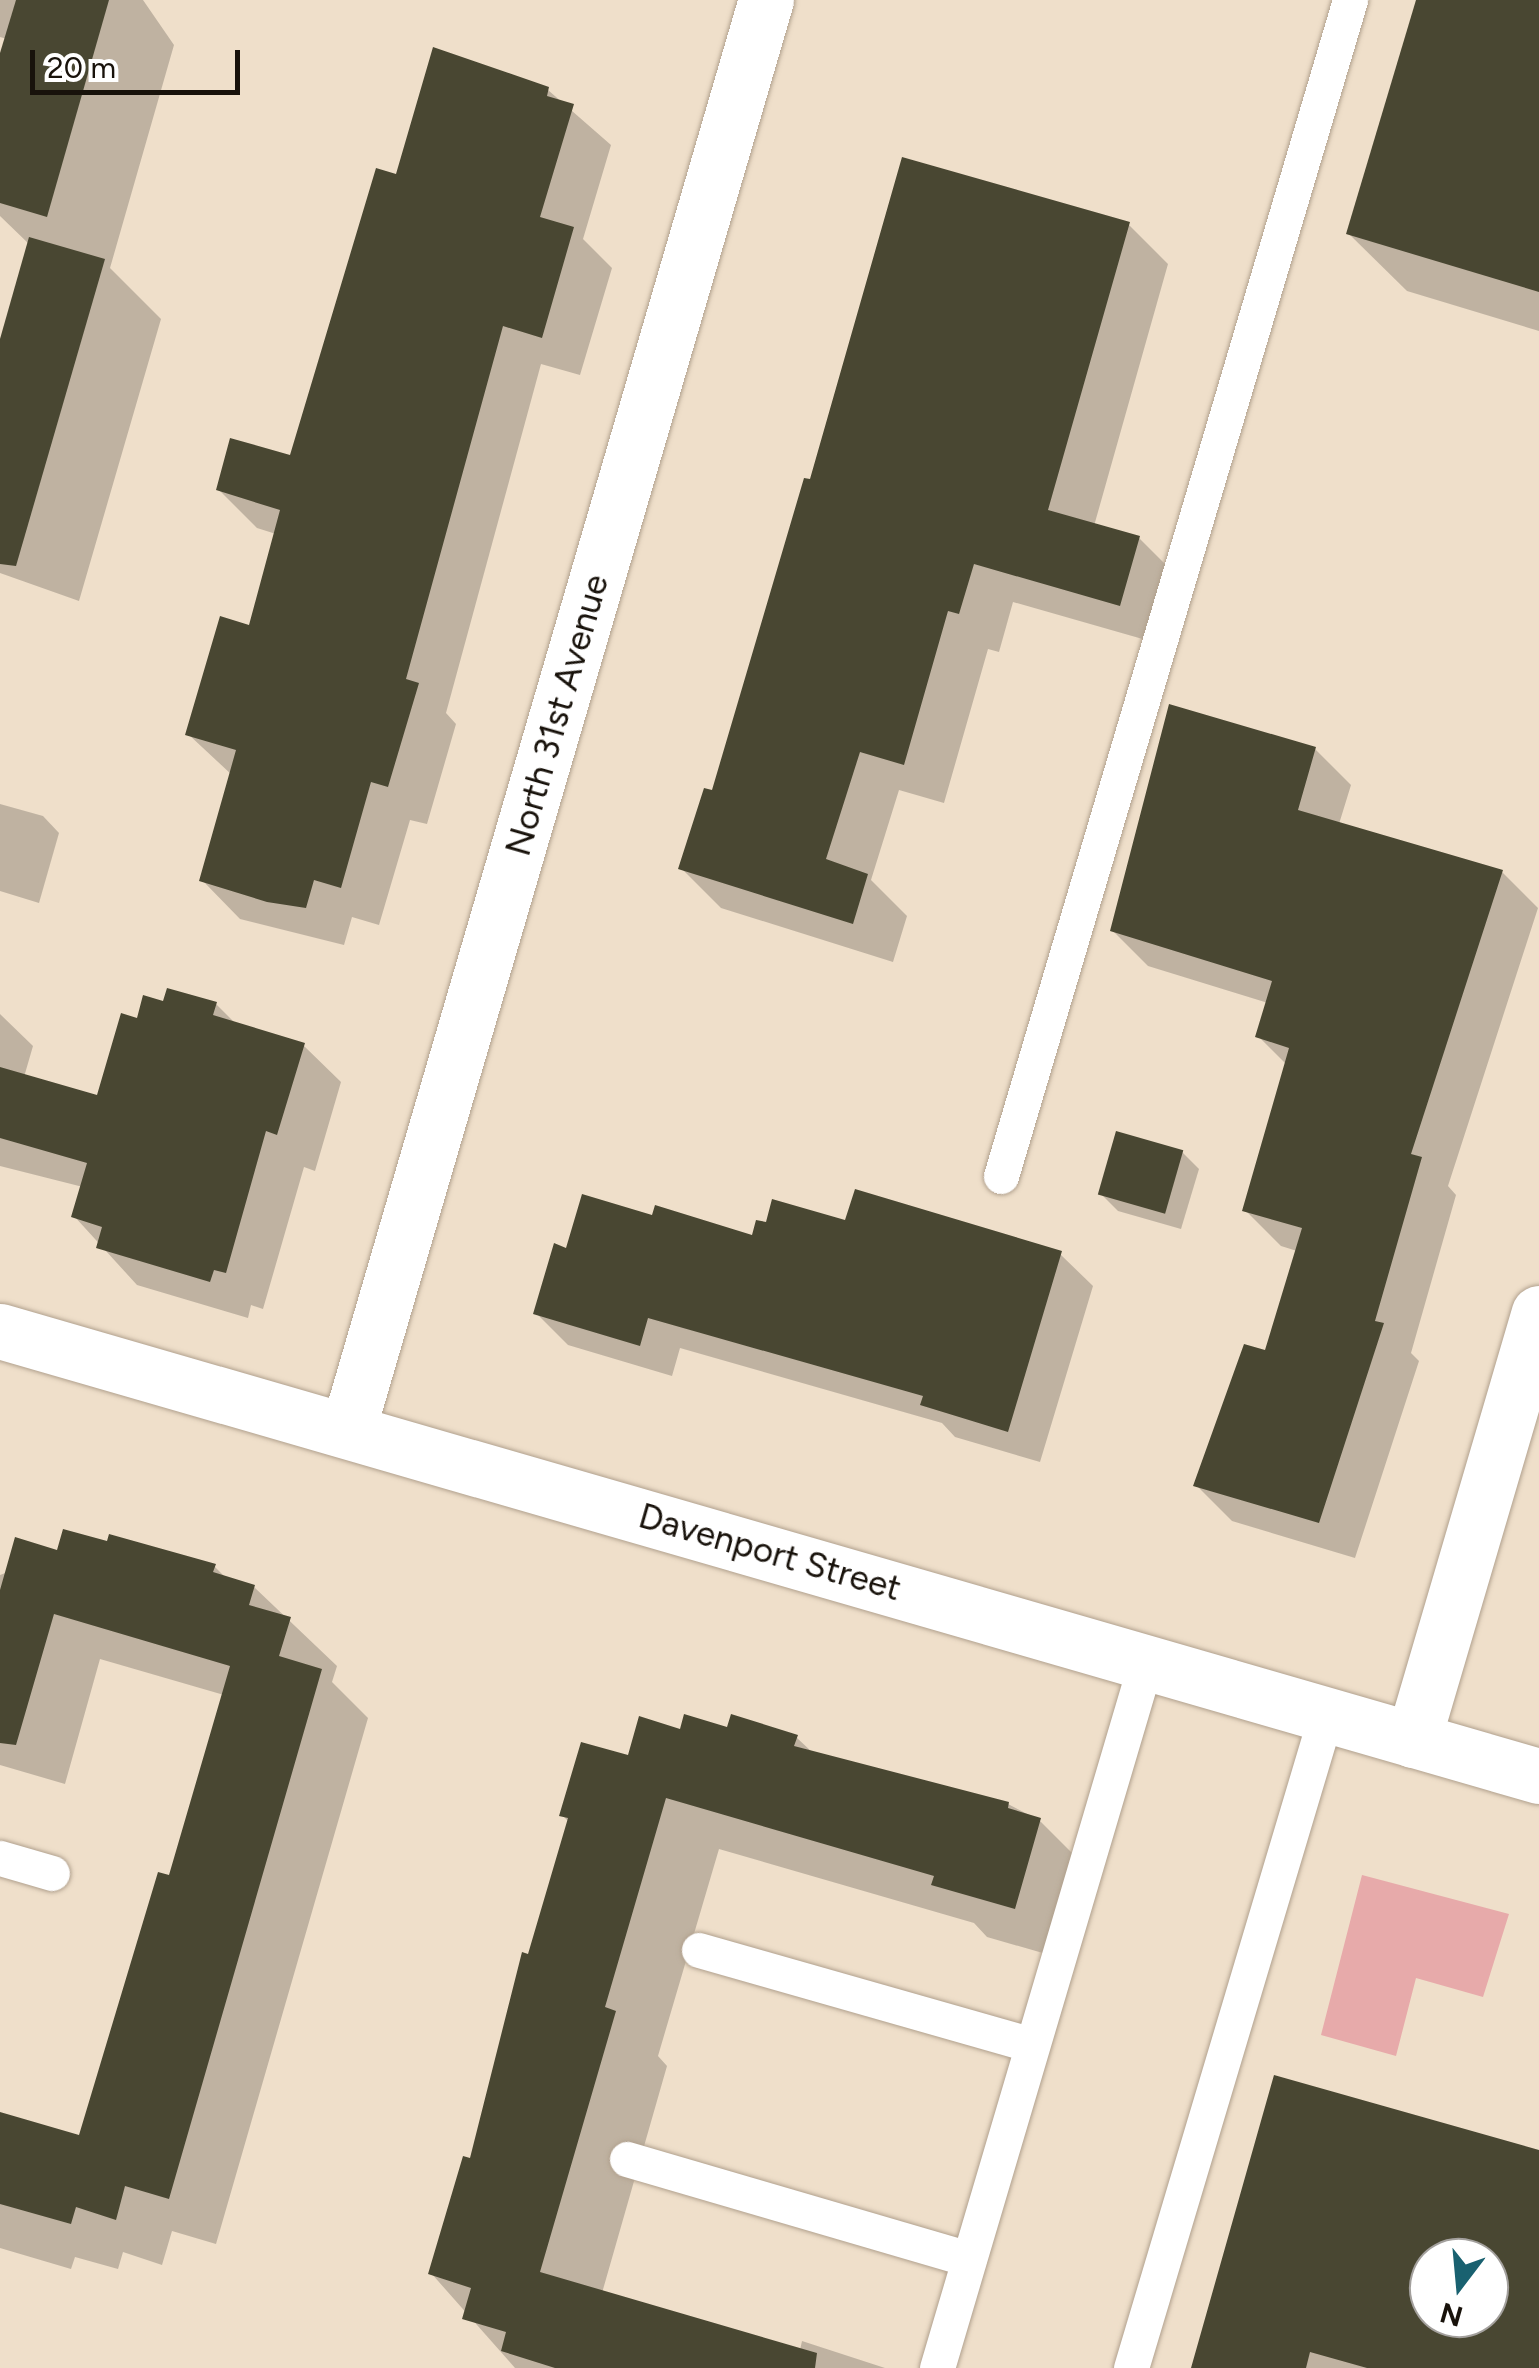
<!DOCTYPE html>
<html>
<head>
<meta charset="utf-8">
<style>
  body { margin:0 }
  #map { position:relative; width:1539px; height:2368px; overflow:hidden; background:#efdfca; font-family:Figtree,sans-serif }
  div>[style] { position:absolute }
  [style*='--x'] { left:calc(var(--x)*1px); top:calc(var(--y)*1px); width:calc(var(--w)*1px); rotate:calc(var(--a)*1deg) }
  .green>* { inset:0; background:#e7aaaa }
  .shadow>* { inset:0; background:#0003 }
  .building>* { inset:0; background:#494732; transform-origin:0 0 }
  .roads { filter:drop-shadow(0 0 2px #b1a18e) drop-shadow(0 0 2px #b1a18e) }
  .service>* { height:35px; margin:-17.5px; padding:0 17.5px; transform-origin:17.5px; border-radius:17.5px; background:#fff }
  .minor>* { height:55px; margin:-27.5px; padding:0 27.5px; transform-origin:27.5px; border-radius:27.5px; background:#fff }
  span { translate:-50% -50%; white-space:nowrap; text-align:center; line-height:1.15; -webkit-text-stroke:10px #fff; paint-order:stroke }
  .street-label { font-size:35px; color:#18120b }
  .north { position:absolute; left:1409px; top:2238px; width:100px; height:100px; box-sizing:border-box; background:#fff; border:2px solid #a3a09d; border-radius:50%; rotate:196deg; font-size:28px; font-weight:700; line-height:40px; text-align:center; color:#18120b }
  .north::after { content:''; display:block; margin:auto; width:35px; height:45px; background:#196170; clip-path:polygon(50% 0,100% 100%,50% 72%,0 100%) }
  .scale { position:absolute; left:30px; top:50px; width:210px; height:45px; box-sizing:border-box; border:5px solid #18120b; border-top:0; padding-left:12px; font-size:30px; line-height:35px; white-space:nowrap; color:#18120b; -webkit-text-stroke:8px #fff; paint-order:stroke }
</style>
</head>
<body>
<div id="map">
  <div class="green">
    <div style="clip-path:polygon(1362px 1875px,1509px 1914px,1483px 1997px,1416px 1978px,1396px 2056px,1321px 2035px)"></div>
  </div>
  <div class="shadow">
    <div style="clip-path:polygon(0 0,143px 0,174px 45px,110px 268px,161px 319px,79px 601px,0 573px,0 348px,30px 245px,0 216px,0 62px,7px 39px,0 37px)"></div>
    <div style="clip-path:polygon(1419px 0,1539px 0,1539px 331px,1407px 291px,1349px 234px)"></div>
    <div style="clip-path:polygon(435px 50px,548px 90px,611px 145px,583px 239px,612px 268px,580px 375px,541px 364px,446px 713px,456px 724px,427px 824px,410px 820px,379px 925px,352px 917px,344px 945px,240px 919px,202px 880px,232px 775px,188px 734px,250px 628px,276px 534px,257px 528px,218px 489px,291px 458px,397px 177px)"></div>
    <div style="clip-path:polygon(1128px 224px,1168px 264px,1094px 526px,1139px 538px,1179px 578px,1160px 644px,1013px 602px,999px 652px,988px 649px,944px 803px,899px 790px,871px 880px,907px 916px,893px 962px,721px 908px,681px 868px,714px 794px,812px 482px)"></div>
    <div style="clip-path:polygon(1315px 749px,1351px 785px,1339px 824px,1502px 872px,1538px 908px,1448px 1186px,1456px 1195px,1411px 1353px,1419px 1361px,1355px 1558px,1232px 1521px,1196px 1485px,1266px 1353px,1297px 1251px,1281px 1246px,1245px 1210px,1287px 1065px,1258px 1036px,1268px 1003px,1148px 966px,1112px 930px)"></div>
    <div style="clip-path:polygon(0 804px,43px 816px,59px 833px,39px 903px,0 891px)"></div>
    <div style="clip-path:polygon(164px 1004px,216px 1004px,237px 1025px,303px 1045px,341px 1082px,315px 1171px,304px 1167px,263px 1309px,251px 1305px,248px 1318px,137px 1285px,74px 1216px,83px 1187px,0 1166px,0 1014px,33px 1046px,24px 1077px,99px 1098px,138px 1021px)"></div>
    <div style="clip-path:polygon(1182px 1152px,1199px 1169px,1181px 1229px,1118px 1211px,1101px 1194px)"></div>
    <div style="clip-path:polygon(654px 1218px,753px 1238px,847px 1223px,1060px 1254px,1093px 1286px,1040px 1462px,955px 1437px,942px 1423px,680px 1348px,672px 1376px,568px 1345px,536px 1313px,567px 1251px)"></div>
    <div style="clip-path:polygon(59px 1553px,214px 1566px,227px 1579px,254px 1587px,337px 1666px,332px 1682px,368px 1718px,216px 2244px,172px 2231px,162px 2265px,123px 2252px,118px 2269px,75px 2257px,71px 2269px,0 2248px,0 2114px,81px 2138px,171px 1878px,224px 1695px,100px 1659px,65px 1784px,0 1765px,0 1575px)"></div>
    <div style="clip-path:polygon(729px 1730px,796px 1737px,813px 1753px,1008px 1804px,1039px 1820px,1092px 1873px,1067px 1960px,987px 1937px,974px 1923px,719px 1849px,658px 2056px,667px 2066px,602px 2293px,800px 2350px,802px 2341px,885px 2368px,515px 2368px,431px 2273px,472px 2161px,570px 1823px,562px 1815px,629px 1758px,682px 1732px)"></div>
    <div style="clip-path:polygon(evenodd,1539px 2153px,1539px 2368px,1193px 2368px,1539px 2153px,1429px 2258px,1489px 2258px,1489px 2318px,1429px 2318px,1429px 2258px)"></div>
  </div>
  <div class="building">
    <div style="clip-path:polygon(16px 0,109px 0,47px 217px,0 203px,0 53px)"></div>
    <div style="clip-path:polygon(1416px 0,1539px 0,1539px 292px,1346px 234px)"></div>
    <div style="clip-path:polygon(433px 47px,549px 87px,547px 96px,574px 104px,540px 217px,574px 227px,542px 338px,503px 326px,406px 679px,419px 683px,388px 787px,371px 782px,341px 888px,314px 880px,306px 908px,267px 902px,199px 881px,236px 750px,185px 735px,220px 616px,249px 625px,280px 510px,216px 490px,230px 438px,290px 455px,376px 168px,396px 174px)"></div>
    <div style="clip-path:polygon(902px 157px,1130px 222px,1048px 510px,1140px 536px,1120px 606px,974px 564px,959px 614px,948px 611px,904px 765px,860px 752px,826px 859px,868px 874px,853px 924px,678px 869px,704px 788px,712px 790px,804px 478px,810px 479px)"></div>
    <div style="clip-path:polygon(29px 237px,105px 259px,16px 566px,0 564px,0 339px)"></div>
    <div style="clip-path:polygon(1169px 704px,1316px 747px,1298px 810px,1503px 870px,1411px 1154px,1422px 1157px,1375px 1321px,1384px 1323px,1319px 1523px,1193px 1486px,1244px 1344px,1265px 1350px,1302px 1228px,1242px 1211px,1289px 1048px,1255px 1037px,1272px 981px,1110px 931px)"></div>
    <div style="clip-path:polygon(167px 988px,217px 1002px,213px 1015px,305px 1043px,277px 1135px,266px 1131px,226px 1273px,214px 1270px,210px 1282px,96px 1248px,102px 1227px,71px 1217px,87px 1163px,0 1138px,0 1067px,97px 1095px,121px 1013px,137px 1018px,143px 995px,163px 1001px)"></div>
    <div style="left:1116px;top:1131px;width:70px;height:66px;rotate:16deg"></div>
    <div style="clip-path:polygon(855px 1189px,1062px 1251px,1008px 1432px,920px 1405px,923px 1396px,648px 1318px,640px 1346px,533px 1314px,554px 1243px,566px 1248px,582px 1194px,652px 1215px,655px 1205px,752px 1235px,756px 1220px,766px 1222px,772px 1199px,845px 1220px)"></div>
    <div style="clip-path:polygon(63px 1529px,107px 1541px,109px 1534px,216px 1564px,213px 1572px,255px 1585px,249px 1605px,291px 1617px,279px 1656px,322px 1669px,169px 2199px,125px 2186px,116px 2220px,76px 2207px,71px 2224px,0 2204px,0 2112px,79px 2135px,158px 1872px,169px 1875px,230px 1666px,54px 1614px,16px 1745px,0 1743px,0 1590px,15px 1537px,57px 1550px)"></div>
    <div style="clip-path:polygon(684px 1714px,727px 1727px,731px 1714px,798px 1735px,794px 1746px,1009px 1802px,1008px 1808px,1041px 1818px,1015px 1909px,931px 1885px,934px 1876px,666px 1798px,605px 2007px,616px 2011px,540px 2272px,817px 2353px,815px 2368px,555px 2368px,501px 2351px,506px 2332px,462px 2319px,471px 2288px,428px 2274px,463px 2156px,470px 2158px,522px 1952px,528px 1954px,568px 1818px,559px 1816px,581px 1742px,628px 1755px,639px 1716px,680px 1729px)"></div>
    <div style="clip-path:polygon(evenodd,1274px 2075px,1539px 2150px,1539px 2368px,1367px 2368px,1310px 2352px,1306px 2368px,1191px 2368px,1274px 2075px,1429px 2258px,1489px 2258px,1489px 2318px,1429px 2318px,1429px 2258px)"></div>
  </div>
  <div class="roads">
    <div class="service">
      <div style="--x:1001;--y:1176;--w:1227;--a:-73.47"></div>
      <div style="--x:0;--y:1858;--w:54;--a:16.1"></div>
      <div style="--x:699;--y:1950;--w:346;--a:15.9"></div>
      <div style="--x:627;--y:2159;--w:356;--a:16.3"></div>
      <div style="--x:937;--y:2368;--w:736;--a:-73.51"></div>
      <div style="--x:1131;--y:2368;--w:681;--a:-73.37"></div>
    </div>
    <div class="minor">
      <div style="--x:0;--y:1331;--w:1602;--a:16.13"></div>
      <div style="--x:348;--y:1429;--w:1489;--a:-73.7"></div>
      <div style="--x:1413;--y:1740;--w:445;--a:-73.6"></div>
    </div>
  </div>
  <div class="street-label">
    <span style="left:557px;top:715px;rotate:-74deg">North 31st Avenue</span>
    <span style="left:770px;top:1552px;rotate:16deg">Davenport Street</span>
  </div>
  <div class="north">N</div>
  <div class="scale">20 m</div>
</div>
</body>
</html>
